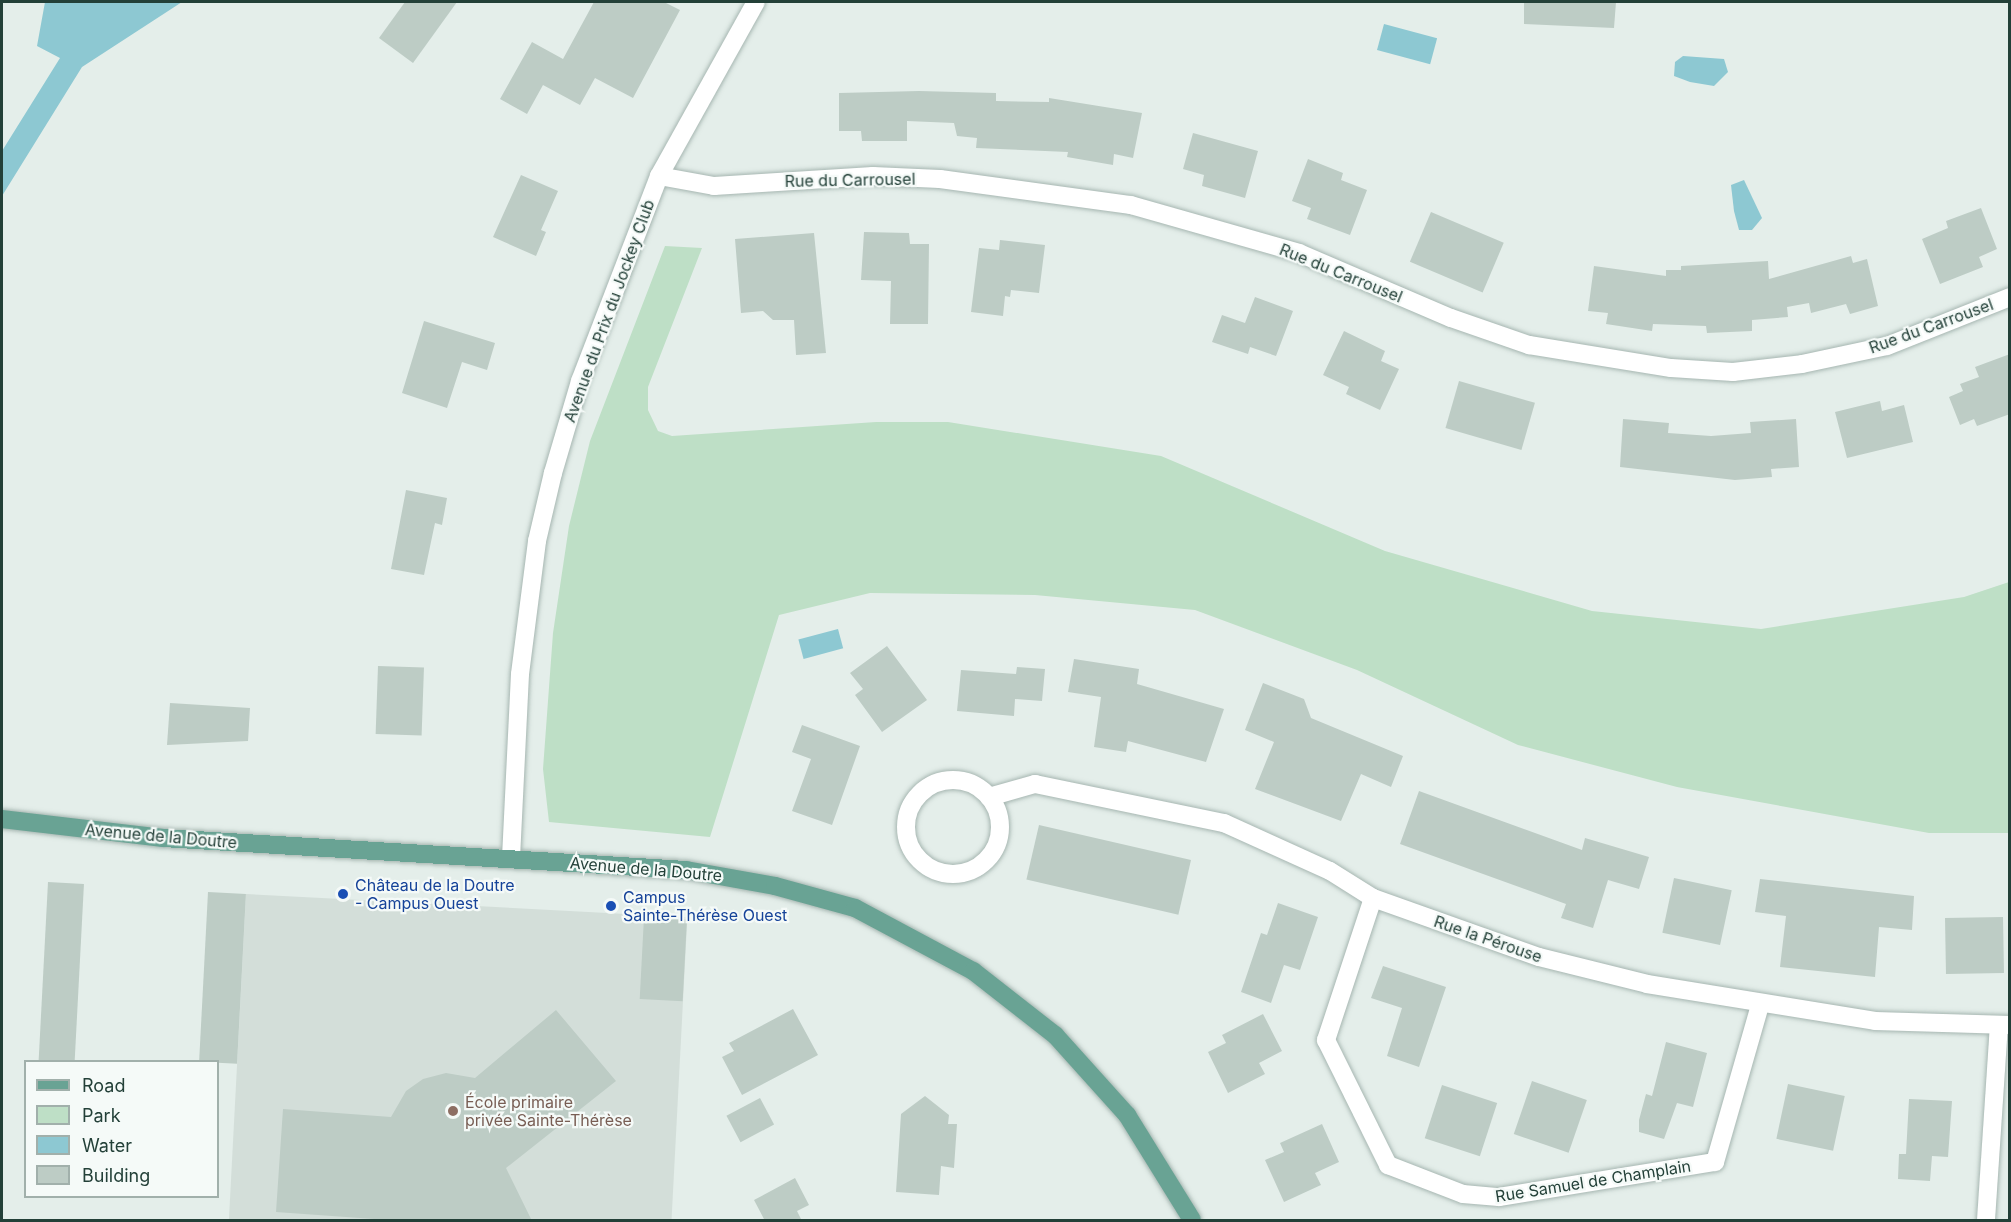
<!DOCTYPE html>
<html>
<head>
<meta charset="utf-8">
<style>
  body { margin:0 }
  #map { position:relative; width:2011px; height:1222px; overflow:hidden; background:#e4eeea; font-family:Inter,sans-serif }
  div>[style] { position:absolute }
  [style*='--x'] { left:calc(var(--x)*1px); top:calc(var(--y)*1px); width:calc(var(--w)*1px); rotate:calc(var(--a)*1deg) }
  .built>* { inset:0; background:#d3ded9; transform-origin:0 0 }
  .green>* { inset:0; background:#bedfc6 }
  .water>* { inset:0; background:#8dc8d2; transform-origin:0 0 }
  .building>* { inset:0; background:#bdccc5; transform-origin:0 0 }
  .roads { filter:drop-shadow(0 0 2px #a6b6b1) drop-shadow(0 0 2px #a6b6b1) }
  .minor>* { height:18px; margin:-9px; padding:0 9px; transform-origin:9px; border-radius:9px; background:#fff }
  .minor>.ring { margin:-9px; padding:0; box-sizing:content-box; background:none; border:18px solid #fff; border-radius:50% }
  .major>* { height:18px; margin:-9px; padding:0 9px; transform-origin:9px; border-radius:9px; background:#69a394 }
  .dots>* { width:16px; height:16px; translate:-50% -50%; box-sizing:border-box; border:3px solid #f5faf8; border-radius:50% }
  span { translate:-50% -50%; white-space:nowrap; text-align:center; line-height:1.15; -webkit-text-stroke:4.5px #f5faf8; paint-order:stroke }
  .street-label { font-size:16px; color:#234038 }
  .transit-label { font-size:16px; color:#164399 }
  .left { translate:0 -50%; text-align:left }
  .education-label { font-size:16px; color:#785e54 }
  .frame { position:absolute; inset:0; border:3px solid #234038; pointer-events:none }
  .legend { position:absolute; left:24px; top:1060px; width:195px; height:138px; box-sizing:border-box; background:#f5faf8; border:2px solid #a1b0ab; margin:0; padding:8px 10px; list-style:none; font-size:18px; color:#234038 }
  .legend li { display:flex; align-items:center; gap:12px; height:30px }
  .legend b { width:30px; border:2px solid #a1b0ab }
</style>
</head>
<body>
<div id="map">
  <div class="built">
    <div style="left:246px;top:894px;width:442px;height:327px;rotate:3deg"></div>
  </div>
  <div class="green">
    <div style="clip-path:polygon(665px 246px,702px 248px,648px 387px,648px 410px,658px 431px,672px 436px,876px 422px,948px 422px,1161px 456px,1385px 551px,1592px 611px,1761px 629px,1964px 597px,2009px 582px,2009px 833px,1929px 833px,1677px 787px,1518px 745px,1357px 670px,1195px 610px,1035px 595px,870px 593px,779px 615px,710px 837px,549px 822px,543px 769px,553px 633px,569px 526px,590px 441px)"></div>
  </div>
  <div class="water">
    <div style="clip-path:polygon(45px 2px,182px 2px,82px 67px,2px 196px,2px 151px,60px 58px,37px 46px)"></div>
    <div style="left:1384px;top:24px;width:55px;height:27px;rotate:15deg"></div>
    <div style="clip-path:polygon(1683px 56px,1724px 59px,1728px 72px,1714px 86px,1690px 82px,1674px 76px,1675px 62px)"></div>
    <div style="clip-path:polygon(1744px 180px,1762px 218px,1752px 230px,1739px 230px,1734px 211px,1731px 185px)"></div>
    <div style="left:838px;top:629px;width:20px;height:41px;rotate:75deg"></div>
  </div>
  <div class="building">
    <div style="clip-path:polygon(405px 2px,457px 2px,413px 63px,379px 38px)"></div>
    <div style="clip-path:polygon(594px 2px,664px 2px,680px 10px,633px 98px,595px 78px,580px 105px,543px 85px,527px 114px,500px 99px,532px 42px,563px 59px)"></div>
    <div style="clip-path:polygon(1524px 2px,1616px 2px,1614px 28px,1524px 24px)"></div>
    <div style="clip-path:polygon(919px 91px,996px 93px,996px 101px,1049px 102px,1049px 98px,1142px 113px,1133px 158px,1114px 154px,1113px 165px,1067px 157px,1068px 152px,976px 148px,977px 138px,957px 136px,954px 123px,907px 121px,907px 141px,862px 141px,861px 131px,839px 131px,839px 93px)"></div>
    <div style="clip-path:polygon(1193px 133px,1258px 151px,1245px 198px,1202px 186px,1204px 175px,1183px 169px)"></div>
    <div style="clip-path:polygon(1308px 159px,1343px 173px,1341px 180px,1367px 190px,1350px 235px,1307px 219px,1311px 208px,1292px 201px)"></div>
    <div style="clip-path:polygon(521px 175px,558px 191px,541px 230px,546px 232px,536px 256px,493px 237px)"></div>
    <div style="clip-path:polygon(1981px 208px,1997px 249px,1979px 257px,1983px 267px,1940px 284px,1922px 239px,1948px 228px,1946px 221px)"></div>
    <div style="left:1431px;top:212px;width:79px;height:54px;rotate:23deg"></div>
    <div style="clip-path:polygon(864px 232px,909px 233px,910px 244px,929px 244px,928px 324px,890px 324px,891px 281px,861px 280px)"></div>
    <div style="clip-path:polygon(814px 233px,826px 353px,796px 355px,794px 320px,773px 320px,763px 311px,741px 313px,735px 239px)"></div>
    <div style="clip-path:polygon(1000px 240px,1045px 245px,1039px 293px,1011px 290px,1010px 297px,1005px 296px,1003px 316px,971px 312px,979px 248px,999px 250px)"></div>
    <div style="clip-path:polygon(1851px 256px,1853px 263px,1867px 259px,1878px 306px,1850px 314px,1846px 304px,1811px 313px,1809px 303px,1787px 307px,1788px 317px,1752px 320px,1752px 331px,1707px 333px,1706px 326px,1653px 324px,1652px 331px,1606px 324px,1608px 313px,1588px 311px,1594px 266px,1666px 276px,1666px 270px,1681px 270px,1681px 266px,1768px 261px,1769px 279px)"></div>
    <div style="clip-path:polygon(1255px 297px,1293px 311px,1276px 356px,1250px 347px,1248px 354px,1212px 342px,1222px 315px,1245px 323px)"></div>
    <div style="clip-path:polygon(424px 321px,495px 343px,487px 370px,462px 362px,447px 408px,402px 393px)"></div>
    <div style="clip-path:polygon(1344px 331px,1385px 351px,1381px 361px,1399px 369px,1380px 410px,1346px 394px,1349px 387px,1323px 375px)"></div>
    <div style="clip-path:polygon(2010px 354px,2010px 414px,1977px 426px,1974px 419px,1960px 425px,1949px 397px,1963px 391px,1960px 384px,1979px 377px,1975px 367px)"></div>
    <div style="left:1459px;top:381px;width:79px;height:49px;rotate:16deg"></div>
    <div style="clip-path:polygon(1880px 401px,1882px 411px,1904px 405px,1913px 442px,1847px 458px,1835px 412px)"></div>
    <div style="clip-path:polygon(1623px 419px,1669px 423px,1668px 433px,1711px 436px,1751px 433px,1750px 422px,1796px 419px,1799px 467px,1771px 469px,1772px 477px,1735px 480px,1620px 467px)"></div>
    <div style="clip-path:polygon(406px 490px,447px 498px,442px 525px,435px 523px,424px 575px,391px 569px)"></div>
    <div style="clip-path:polygon(887px 646px,927px 700px,882px 732px,855px 695px,863px 689px,850px 673px)"></div>
    <div style="clip-path:polygon(1074px 659px,1139px 669px,1137px 684px,1224px 709px,1206px 762px,1128px 741px,1126px 752px,1094px 747px,1101px 697px,1068px 692px)"></div>
    <div style="left:378px;top:666px;width:46px;height:68px;rotate:2deg"></div>
    <div style="clip-path:polygon(1017px 667px,1045px 669px,1042px 701px,1015px 699px,1014px 716px,957px 711px,961px 670px,1016px 674px)"></div>
    <div style="clip-path:polygon(1263px 683px,1304px 699px,1311px 718px,1403px 756px,1391px 787px,1361px 774px,1341px 821px,1255px 789px,1274px 742px,1245px 730px)"></div>
    <div style="clip-path:polygon(170px 703px,250px 708px,248px 741px,167px 745px)"></div>
    <div style="clip-path:polygon(802px 725px,860px 746px,832px 825px,792px 811px,811px 759px,792px 752px)"></div>
    <div style="clip-path:polygon(1419px 791px,1582px 850px,1585px 838px,1649px 857px,1639px 889px,1608px 880px,1593px 928px,1561px 918px,1566px 904px,1400px 844px)"></div>
    <div style="left:1039px;top:825px;width:156px;height:56px;rotate:13deg"></div>
    <div style="left:1674px;top:878px;width:59px;height:56px;rotate:12deg"></div>
    <div style="clip-path:polygon(1760px 879px,1914px 896px,1912px 930px,1879px 927px,1875px 977px,1780px 967px,1786px 916px,1755px 912px)"></div>
    <div style="left:48px;top:882px;width:36px;height:180px;rotate:3deg"></div>
    <div style="left:208px;top:892px;width:38px;height:170px;rotate:3deg"></div>
    <div style="clip-path:polygon(1278px 903px,1318px 917px,1300px 970px,1284px 965px,1271px 1003px,1241px 992px,1261px 933px,1267px 935px)"></div>
    <div style="left:644px;top:917px;width:43px;height:82px;rotate:3deg"></div>
    <div style="left:2003px;top:917px;width:56px;height:58px;rotate:89deg"></div>
    <div style="clip-path:polygon(1383px 966px,1446px 987px,1419px 1067px,1387px 1056px,1402px 1008px,1371px 998px)"></div>
    <div style="clip-path:polygon(793px 1009px,818px 1055px,742px 1095px,722px 1057px,734px 1051px,729px 1043px)"></div>
    <div style="clip-path:polygon(556px 1010px,616px 1081px,506px 1168px,532px 1221px,402px 1221px,276px 1212px,283px 1109px,391px 1117px,406px 1091px,423px 1079px,446px 1073px,475px 1078px)"></div>
    <div style="clip-path:polygon(1263px 1014px,1282px 1051px,1259px 1063px,1265px 1074px,1228px 1093px,1208px 1052px,1226px 1043px,1222px 1035px)"></div>
    <div style="clip-path:polygon(1666px 1042px,1707px 1053px,1693px 1107px,1677px 1103px,1664px 1139px,1639px 1132px,1639px 1120px,1646px 1094px,1652px 1096px)"></div>
    <div style="left:1532px;top:1081px;width:58px;height:56px;rotate:19deg"></div>
    <div style="left:1788px;top:1084px;width:58px;height:56px;rotate:12deg"></div>
    <div style="left:1442px;top:1085px;width:58px;height:56px;rotate:18deg"></div>
    <div style="clip-path:polygon(925px 1096px,949px 1115px,948px 1124px,957px 1124px,954px 1168px,941px 1166px,939px 1195px,896px 1192px,901px 1114px)"></div>
    <div style="left:760px;top:1098px;width:30px;height:38px;rotate:62deg"></div>
    <div style="clip-path:polygon(1909px 1099px,1952px 1101px,1948px 1157px,1932px 1156px,1930px 1181px,1898px 1179px,1899px 1154px,1906px 1154px)"></div>
    <div style="clip-path:polygon(1322px 1124px,1339px 1162px,1315px 1173px,1321px 1185px,1284px 1202px,1265px 1160px,1284px 1152px,1280px 1143px)"></div>
    <div style="clip-path:polygon(795px 1178px,809px 1205px,797px 1211px,802px 1221px,765px 1221px,754px 1200px)"></div>
  </div>
  <div class="roads">
    <div class="minor">
      <div style="--x:659;--y:176;--w:56;--a:10.3"></div>
      <div style="--x:714;--y:186;--w:159;--a:-3.6"></div>
      <div style="--x:873;--y:176;--w:67;--a:2.6"></div>
      <div style="--x:940;--y:179;--w:193;--a:7.8"></div>
      <div style="--x:1131;--y:205;--w:175;--a:15.9"></div>
      <div style="--x:1299;--y:253;--w:165;--a:23.2"></div>
      <div style="--x:1451;--y:318;--w:83;--a:19.1"></div>
      <div style="--x:1529;--y:345;--w:144;--a:9.2"></div>
      <div style="--x:1671;--y:368;--w:62;--a:3.7"></div>
      <div style="--x:1733;--y:372;--w:69;--a:-6.6"></div>
      <div style="--x:1802;--y:364;--w:87;--a:-12"></div>
      <div style="--x:1887;--y:346;--w:132;--a:-21.7"></div>
      <div class="ring" style="left:906px;top:780px;width:76px;height:76px"></div>
      <div style="--x:989;--y:797;--w:48;--a:-15.8"></div>
      <div style="--x:1035;--y:784;--w:193;--a:11.7"></div>
      <div style="--x:1224;--y:823;--w:116;--a:24.4"></div>
      <div style="--x:1330;--y:871;--w:51;--a:32.1"></div>
      <div style="--x:1373;--y:898;--w:176;--a:19.6"></div>
      <div style="--x:1539;--y:957;--w:111;--a:14"></div>
      <div style="--x:1647;--y:984;--w:231;--a:9.2"></div>
      <div style="--x:1875;--y:1021;--w:135;--a:1.7"></div>
      <div style="--x:511;--y:858;--w:184;--a:-87.2"></div>
      <div style="--x:520;--y:674;--w:134;--a:-82.7"></div>
      <div style="--x:537;--y:541;--w:70;--a:-76.8"></div>
      <div style="--x:553;--y:473;--w:96;--a:-73.6"></div>
      <div style="--x:580;--y:381;--w:220;--a:-68.9"></div>
      <div style="--x:659;--y:176;--w:199;--a:-60.9"></div>
      <div style="--x:1373;--y:898;--w:150;--a:108.3"></div>
      <div style="--x:1326;--y:1040;--w:140;--a:63.6"></div>
      <div style="--x:1388;--y:1165;--w:80;--a:21.1"></div>
      <div style="--x:1463;--y:1194;--w:36;--a:5"></div>
      <div style="--x:1499;--y:1197;--w:219;--a:-9.2"></div>
      <div style="--x:1715;--y:1162;--w:163;--a:-74"></div>
      <div style="--x:1986;--y:1220;--w:195;--a:-86.2"></div>
    </div>
    <div class="major">
      <div style="--x:2;--y:819;--w:162;--a:6.7"></div>
      <div style="--x:163;--y:838;--w:524;--a:3.5"></div>
      <div style="--x:686;--y:870;--w:90;--a:10.2"></div>
      <div style="--x:775;--y:886;--w:83;--a:15.4"></div>
      <div style="--x:855;--y:908;--w:134;--a:28.1"></div>
      <div style="--x:973;--y:971;--w:104;--a:38"></div>
      <div style="--x:1055;--y:1035;--w:108;--a:48"></div>
      <div style="--x:1127;--y:1115;--w:123;--a:58.2"></div>
    </div>
  </div>
  <div class="dots">
    <div style="left:343px;top:894px;background:#1a4fb4"></div>
    <div style="left:611px;top:906px;background:#1a4fb4"></div>
    <div style="left:453px;top:1111px;background:#8d6e63"></div>
  </div>
  <div class="street-label">
    <span style="left:850px;top:180px;rotate:-1deg">Rue du Carrousel</span>
    <span style="left:1341px;top:273px;rotate:22deg">Rue du Carrousel</span>
    <span style="left:609px;top:311px;rotate:-70deg">Avenue du Prix du Jockey Club</span>
    <span style="left:1931px;top:326px;rotate:-20deg">Rue du Carrousel</span>
    <span style="left:161px;top:836px;rotate:5deg">Avenue de la Doutre</span>
    <span style="left:646px;top:869px;rotate:5deg">Avenue de la Doutre</span>
    <span style="left:1488px;top:939px;rotate:19deg">Rue la Pérouse</span>
    <span style="left:1593px;top:1181px;rotate:-9deg">Rue Samuel de Champlain</span>
  </div>
  <div class="transit-label">
    <span class="left" style="left:355px;top:894px">Château de la Doutre<br>- Campus Ouest</span>
    <span class="left" style="left:623px;top:906px">Campus<br>Sainte-Thérèse Ouest</span>
  </div>
  <div class="education-label">
    <span class="left" style="left:465px;top:1111px">École primaire<br>privée Sainte-Thérèse</span>
  </div>
  <div class="frame"></div>
  <ul class="legend">
  <li><b style="height:8px;background:#69a394"></b>Road</li>
  <li><b style="height:16px;background:#bedfc6"></b>Park</li>
  <li><b style="height:16px;background:#8dc8d2"></b>Water</li>
  <li><b style="height:16px;background:#bdccc5"></b>Building</li>
  </ul>
</div>
</body>
</html>
